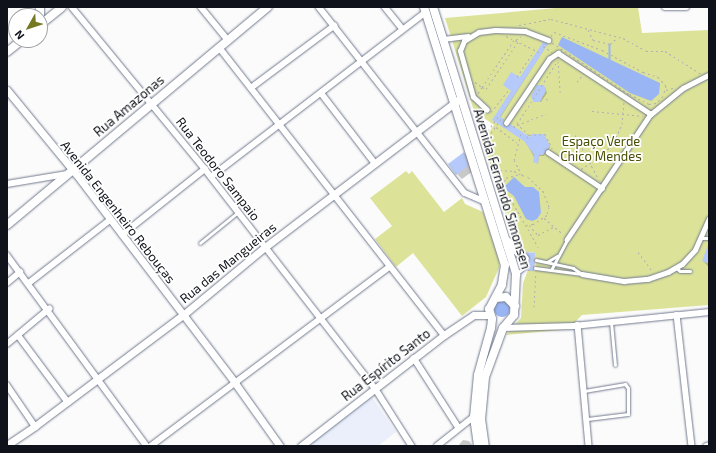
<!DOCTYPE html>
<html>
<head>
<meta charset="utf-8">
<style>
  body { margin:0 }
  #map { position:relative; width:716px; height:453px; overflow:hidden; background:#fbfbfb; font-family:"Exo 2",sans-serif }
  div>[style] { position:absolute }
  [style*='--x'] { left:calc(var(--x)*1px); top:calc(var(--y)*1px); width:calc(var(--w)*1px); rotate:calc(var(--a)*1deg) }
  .built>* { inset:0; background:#eaeffb }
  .green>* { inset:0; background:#dce399 }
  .water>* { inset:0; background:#9ab5f3 }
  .round { border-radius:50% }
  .shadow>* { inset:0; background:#0003 }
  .stream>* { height:1.5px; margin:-0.75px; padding:0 0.75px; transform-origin:0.75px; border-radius:0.75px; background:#9ab5f3 }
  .building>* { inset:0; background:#b5cafa }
  .path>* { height:1px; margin-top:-0.5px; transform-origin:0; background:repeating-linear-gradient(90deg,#b0b1b3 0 2px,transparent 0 5px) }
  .roads { filter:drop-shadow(0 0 1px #717a8e) drop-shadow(0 0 1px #717a8e) }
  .service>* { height:3px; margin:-1.5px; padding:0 1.5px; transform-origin:1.5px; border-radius:1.5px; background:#fff }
  .pedestrian>* { height:4.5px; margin:-2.25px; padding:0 2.25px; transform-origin:2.25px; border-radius:2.25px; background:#fff }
  .minor>* { height:5.5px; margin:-2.75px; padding:0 2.75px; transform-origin:2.75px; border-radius:2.75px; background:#fff }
  .tertiary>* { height:7px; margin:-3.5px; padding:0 3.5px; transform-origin:3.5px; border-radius:3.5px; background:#fff }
  .secondary>* { height:8px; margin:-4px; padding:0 4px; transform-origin:4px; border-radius:4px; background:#fff }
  span { translate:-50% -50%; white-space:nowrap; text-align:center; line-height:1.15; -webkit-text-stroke:3.5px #fff; paint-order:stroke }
  .street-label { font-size:13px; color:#0f121a }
  .park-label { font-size:13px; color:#4a4e03 }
  .frame { position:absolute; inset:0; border:8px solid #0f121a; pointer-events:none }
  .north { position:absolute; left:8px; top:8px; width:40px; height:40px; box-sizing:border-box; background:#fff; border:1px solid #9fa0a3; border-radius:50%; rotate:231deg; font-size:11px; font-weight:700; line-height:16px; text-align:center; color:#0f121a }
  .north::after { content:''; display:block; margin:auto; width:14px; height:18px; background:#747922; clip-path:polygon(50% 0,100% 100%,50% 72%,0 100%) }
</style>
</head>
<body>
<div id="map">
  <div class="built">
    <div style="clip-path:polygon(372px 397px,396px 432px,378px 446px,306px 446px)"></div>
  </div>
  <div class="green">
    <div style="clip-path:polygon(567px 7px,638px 7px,642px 33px,709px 30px,709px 305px,582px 315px,576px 321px,573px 329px,506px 335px,521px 318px,523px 283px,528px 270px,535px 271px,536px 253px,526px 252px,513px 238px,485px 148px,485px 139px,494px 125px,474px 111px,445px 18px)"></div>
    <div style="clip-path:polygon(406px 171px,409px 174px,412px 171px,444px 212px,462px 198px,465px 204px,483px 212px,499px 258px,499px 268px,486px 297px,462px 316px,413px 253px,396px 267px,375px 239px,392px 226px,370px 198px)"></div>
  </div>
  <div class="water">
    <div style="clip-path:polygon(562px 37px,660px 83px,659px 94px,651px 101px,630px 93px,558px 45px)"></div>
    <div style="clip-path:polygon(514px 177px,525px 187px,533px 187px,539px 192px,541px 213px,537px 219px,532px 221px,526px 219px,514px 196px,506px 190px,505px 186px)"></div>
    <div class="round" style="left:494px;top:301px;width:16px;height:16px"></div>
  </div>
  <div class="shadow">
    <div style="clip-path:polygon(547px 45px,500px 118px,504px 121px,505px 127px,530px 138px,545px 136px,550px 147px,544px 156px,539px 156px,538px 164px,525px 141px,494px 120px,520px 78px)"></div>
    <div style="clip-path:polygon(545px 87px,547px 93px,541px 102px,535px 102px)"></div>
    <div style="clip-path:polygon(464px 153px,469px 158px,473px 171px,462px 179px,457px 174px)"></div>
    <div style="clip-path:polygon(709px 244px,709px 267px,703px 261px)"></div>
    <div style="clip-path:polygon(536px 254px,534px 271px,528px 271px,527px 270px)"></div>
    <div style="clip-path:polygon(463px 440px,469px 441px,473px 446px,458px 446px)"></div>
  </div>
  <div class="stream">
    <div style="--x:610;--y:45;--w:15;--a:90"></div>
  </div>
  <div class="building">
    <div style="clip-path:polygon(543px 42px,548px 44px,500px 117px,504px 119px,504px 126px,510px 124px,530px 137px,532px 134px,544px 134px,550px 146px,543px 155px,539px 155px,538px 164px,533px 162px,534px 155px,524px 141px,492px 120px,511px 91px,503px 85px,511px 72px,520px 77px)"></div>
    <div style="clip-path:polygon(537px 85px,544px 85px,546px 91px,540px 102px,533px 102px,531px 96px)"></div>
    <div style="clip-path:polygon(464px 152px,468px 166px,456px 175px,448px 164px)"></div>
    <div style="clip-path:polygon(709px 242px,709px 264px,702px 261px)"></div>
    <div style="clip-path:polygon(526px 252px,536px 253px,533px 260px,535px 263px,532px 267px,534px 271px,526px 270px,526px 264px,530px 260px)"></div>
  </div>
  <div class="path">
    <div style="--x:519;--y:25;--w:33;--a:-11"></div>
    <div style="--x:551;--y:19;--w:74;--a:14.8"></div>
    <div style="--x:623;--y:38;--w:26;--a:29"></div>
    <div style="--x:646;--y:51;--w:19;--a:0"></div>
    <div style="--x:665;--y:51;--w:43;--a:32.6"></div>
    <div style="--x:588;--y:30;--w:11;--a:63"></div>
    <div style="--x:593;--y:40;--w:17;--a:13"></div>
    <div style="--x:610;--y:44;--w:9;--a:-41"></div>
    <div style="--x:554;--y:32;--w:51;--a:20.6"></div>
    <div style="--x:602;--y:50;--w:47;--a:28.2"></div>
    <div style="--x:643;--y:72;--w:16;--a:18"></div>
    <div style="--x:658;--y:77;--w:12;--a:48"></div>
    <div style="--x:666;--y:86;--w:10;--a:107"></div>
    <div style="--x:663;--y:96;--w:10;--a:135"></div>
    <div style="--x:656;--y:103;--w:7;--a:172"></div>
    <div style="--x:649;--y:104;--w:22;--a:-153"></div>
    <div style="--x:629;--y:94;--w:97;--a:-146.3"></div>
    <div style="--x:548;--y:40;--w:10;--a:-53"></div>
    <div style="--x:506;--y:36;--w:37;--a:26"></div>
    <div style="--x:514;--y:40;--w:57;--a:124.2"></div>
    <div style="--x:482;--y:87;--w:4;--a:27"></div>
    <div style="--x:486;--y:89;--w:57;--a:-55.8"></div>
    <div style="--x:516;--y:40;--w:6;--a:-39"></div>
    <div style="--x:543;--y:46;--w:11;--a:34"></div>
    <div style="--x:558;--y:61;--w:31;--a:86"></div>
    <div style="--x:517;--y:77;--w:27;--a:-57"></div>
    <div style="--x:475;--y:82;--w:9;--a:36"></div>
    <div style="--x:482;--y:87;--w:9;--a:122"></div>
    <div style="--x:577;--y:82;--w:10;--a:-53"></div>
    <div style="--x:666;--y:90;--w:9;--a:-18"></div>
    <div style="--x:542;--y:96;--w:7;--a:34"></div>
    <div style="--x:592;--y:111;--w:51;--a:5.6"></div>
    <div style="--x:491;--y:112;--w:27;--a:-51"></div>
    <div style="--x:501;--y:119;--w:22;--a:126"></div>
    <div style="--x:488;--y:137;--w:8;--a:83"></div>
    <div style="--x:489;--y:145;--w:48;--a:73.1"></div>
    <div style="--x:503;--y:191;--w:16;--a:50"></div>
    <div style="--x:513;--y:203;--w:51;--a:60.4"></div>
    <div style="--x:496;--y:127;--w:26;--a:37"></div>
    <div style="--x:513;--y:127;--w:35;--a:-22"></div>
    <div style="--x:479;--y:130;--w:8;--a:23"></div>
    <div style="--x:529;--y:135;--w:16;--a:-137"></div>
    <div style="--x:517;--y:124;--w:76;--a:-57.4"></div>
    <div style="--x:575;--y:135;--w:51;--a:61.9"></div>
    <div style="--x:527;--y:138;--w:4;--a:-56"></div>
    <div style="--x:529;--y:135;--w:16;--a:-4"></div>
    <div style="--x:545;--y:134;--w:16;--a:63"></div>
    <div style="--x:482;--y:139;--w:27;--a:-54"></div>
    <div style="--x:581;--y:169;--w:23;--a:-31"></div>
    <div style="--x:601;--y:157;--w:20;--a:-49"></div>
    <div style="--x:614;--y:142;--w:20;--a:-66"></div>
    <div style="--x:622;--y:124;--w:22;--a:-85"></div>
    <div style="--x:498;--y:173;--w:4;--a:-56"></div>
    <div style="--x:500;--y:170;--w:14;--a:4"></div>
    <div style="--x:514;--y:171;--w:9;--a:27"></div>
    <div style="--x:522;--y:175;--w:17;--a:-118"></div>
    <div style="--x:514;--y:160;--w:28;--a:-75"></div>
    <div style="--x:522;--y:175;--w:6;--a:18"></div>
    <div style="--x:528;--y:177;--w:21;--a:43"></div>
    <div style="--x:543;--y:191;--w:17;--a:69"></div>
    <div style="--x:549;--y:207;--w:8;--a:104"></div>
    <div style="--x:547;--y:215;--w:17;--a:147"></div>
    <div style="--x:533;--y:224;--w:6;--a:171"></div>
    <div style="--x:502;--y:186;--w:9;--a:-63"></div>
    <div style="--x:506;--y:178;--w:14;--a:-17"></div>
    <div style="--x:544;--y:218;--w:23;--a:40"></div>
    <div style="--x:529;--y:225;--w:13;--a:48"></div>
    <div style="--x:538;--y:235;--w:17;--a:-28"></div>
    <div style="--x:638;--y:252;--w:25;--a:53"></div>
    <div style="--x:534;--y:307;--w:34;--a:-87"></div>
  </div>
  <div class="roads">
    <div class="service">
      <div style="--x:702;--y:238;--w:7;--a:0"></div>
      <div style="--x:200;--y:243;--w:49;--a:-39.2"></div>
      <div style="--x:536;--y:260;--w:38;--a:12"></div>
      <div style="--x:573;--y:268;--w:11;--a:34"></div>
      <div style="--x:547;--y:262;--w:12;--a:-31"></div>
      <div style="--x:535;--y:268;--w:47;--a:7.3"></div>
      <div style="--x:676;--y:268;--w:5;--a:37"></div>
      <div style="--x:680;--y:271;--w:10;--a:0"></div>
      <div style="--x:551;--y:270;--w:34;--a:-62"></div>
      <div style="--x:517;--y:273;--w:10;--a:-37"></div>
      <div style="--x:611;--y:322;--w:43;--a:84.7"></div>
      <div style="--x:584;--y:391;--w:42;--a:-9.7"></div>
      <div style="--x:625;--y:384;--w:5;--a:53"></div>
      <div style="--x:628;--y:388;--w:26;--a:90"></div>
      <div style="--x:628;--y:414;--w:41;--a:173"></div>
    </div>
    <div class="pedestrian">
      <div style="--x:443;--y:39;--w:25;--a:-7"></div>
      <div style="--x:487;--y:110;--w:19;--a:-137"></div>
      <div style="--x:473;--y:97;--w:48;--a:-105.8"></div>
      <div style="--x:460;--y:51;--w:11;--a:-68"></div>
      <div style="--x:464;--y:41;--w:17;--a:-31"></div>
      <div style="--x:479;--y:32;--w:16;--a:-7"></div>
      <div style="--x:495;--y:30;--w:30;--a:2"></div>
      <div style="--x:525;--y:31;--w:25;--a:21"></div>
      <div style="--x:651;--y:114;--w:41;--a:-39.1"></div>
      <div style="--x:683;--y:88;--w:29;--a:-27"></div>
      <div style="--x:506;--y:123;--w:77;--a:-56.1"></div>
      <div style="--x:549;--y:59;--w:11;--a:-34"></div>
      <div style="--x:558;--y:53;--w:111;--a:33.3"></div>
      <div style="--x:651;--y:114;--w:151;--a:123.7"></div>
      <div style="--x:548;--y:152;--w:65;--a:33.7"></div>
      <div style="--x:582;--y:274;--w:43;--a:9.5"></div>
      <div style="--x:624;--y:281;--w:24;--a:-5"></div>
      <div style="--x:648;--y:279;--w:21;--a:-19"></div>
      <div style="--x:668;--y:272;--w:16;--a:-30"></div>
      <div style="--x:682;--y:264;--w:19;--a:-47"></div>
      <div style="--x:695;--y:250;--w:34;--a:-66"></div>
    </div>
    <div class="minor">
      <div style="--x:72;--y:7;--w:210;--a:50.6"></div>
      <div style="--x:205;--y:169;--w:277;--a:52.2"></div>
      <div style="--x:375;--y:388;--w:69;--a:57.5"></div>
      <div style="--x:201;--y:7;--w:43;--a:50.7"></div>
      <div style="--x:319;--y:7;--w:236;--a:51.9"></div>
      <div style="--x:465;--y:193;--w:23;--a:23"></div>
      <div style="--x:385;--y:7;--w:28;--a:51"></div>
      <div style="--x:665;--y:7;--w:21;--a:0"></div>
      <div style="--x:219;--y:47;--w:365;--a:52"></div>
      <div style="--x:251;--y:88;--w:104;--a:-36.8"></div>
      <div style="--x:322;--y:94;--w:87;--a:52.5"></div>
      <div style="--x:211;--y:177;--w:271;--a:-37.5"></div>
      <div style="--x:7;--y:184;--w:61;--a:-9.5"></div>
      <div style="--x:122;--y:235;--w:106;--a:-38.5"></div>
      <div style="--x:7;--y:255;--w:237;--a:53.8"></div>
      <div style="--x:7;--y:283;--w:17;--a:-40"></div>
      <div style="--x:29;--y:283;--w:103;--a:-37.9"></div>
      <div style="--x:677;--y:315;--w:132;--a:83.5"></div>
      <div style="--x:578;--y:325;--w:121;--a:84.8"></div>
      <div style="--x:503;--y:328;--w:71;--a:-1.6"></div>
      <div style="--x:574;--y:326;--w:136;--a:-5.9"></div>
      <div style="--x:18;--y:335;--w:84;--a:53.3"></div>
      <div style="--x:7;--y:344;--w:55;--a:-39.8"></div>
      <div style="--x:414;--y:358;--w:83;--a:57.3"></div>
      <div style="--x:7;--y:385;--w:50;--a:55.7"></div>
      <div style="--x:151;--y:446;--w:298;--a:-36.9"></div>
      <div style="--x:437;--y:446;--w:50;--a:-38.5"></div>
    </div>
    <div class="tertiary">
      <div style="--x:7;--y:90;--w:109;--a:50.6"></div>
      <div style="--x:76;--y:174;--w:263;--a:52.7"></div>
      <div style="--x:235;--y:383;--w:77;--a:54.5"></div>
      <div style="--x:7;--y:445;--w:34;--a:-34"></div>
      <div style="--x:35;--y:426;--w:185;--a:-36.9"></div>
      <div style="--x:183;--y:315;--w:107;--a:-39.7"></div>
      <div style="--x:265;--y:247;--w:243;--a:-37.3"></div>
      <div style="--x:301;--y:446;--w:181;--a:-37.8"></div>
      <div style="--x:444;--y:335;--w:36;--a:-34"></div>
      <div style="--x:474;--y:315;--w:16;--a:0"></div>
      <div style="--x:706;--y:446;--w:3;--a:-18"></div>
    </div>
    <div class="secondary">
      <div style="--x:424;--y:7;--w:270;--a:72.6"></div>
      <div style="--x:505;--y:265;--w:20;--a:99"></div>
      <div style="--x:502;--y:285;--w:27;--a:118"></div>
      <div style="--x:489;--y:309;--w:10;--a:73"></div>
      <div style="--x:492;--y:319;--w:9;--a:96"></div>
      <div style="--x:491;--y:328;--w:49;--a:105.5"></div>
      <div style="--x:478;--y:375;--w:42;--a:95.4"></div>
      <div style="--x:474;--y:417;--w:29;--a:82"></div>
      <div style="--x:433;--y:7;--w:280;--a:72.7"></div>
      <div style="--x:516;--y:274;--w:41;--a:92.8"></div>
      <div style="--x:514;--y:315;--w:17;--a:130"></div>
      <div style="--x:503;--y:328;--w:52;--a:110.2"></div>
      <div style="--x:485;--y:377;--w:42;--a:95.4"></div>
      <div style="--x:481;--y:419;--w:27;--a:82"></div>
      <div style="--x:40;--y:18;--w:11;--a:-90"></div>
      <div style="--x:40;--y:25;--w:28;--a:-39"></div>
      <div style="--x:7;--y:52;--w:19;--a:-39"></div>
      <div style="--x:7;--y:225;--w:340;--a:-39.9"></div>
      <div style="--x:507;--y:241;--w:25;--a:45"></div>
      <div style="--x:496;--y:298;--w:10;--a:-6"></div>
      <div style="--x:506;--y:297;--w:13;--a:45"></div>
    </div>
  </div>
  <div class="street-label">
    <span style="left:129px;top:106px;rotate:-40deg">Rua Amazonas</span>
    <span style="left:218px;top:169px;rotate:52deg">Rua Teodoro Sampaio</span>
    <span style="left:502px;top:189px;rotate:73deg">Avenida Fernando Simonsen</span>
    <span style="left:118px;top:212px;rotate:52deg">Avenida Engenheiro Rebouças</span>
    <span style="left:228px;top:263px;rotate:-39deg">Rua das Mangueiras</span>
    <span style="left:386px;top:365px;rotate:-38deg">Rua Espírito Santo</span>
  </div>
  <div class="park-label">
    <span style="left:601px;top:149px">Espaço Verde<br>Chico Mendes</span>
  </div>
  <div class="frame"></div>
  <div class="north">N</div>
</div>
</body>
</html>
